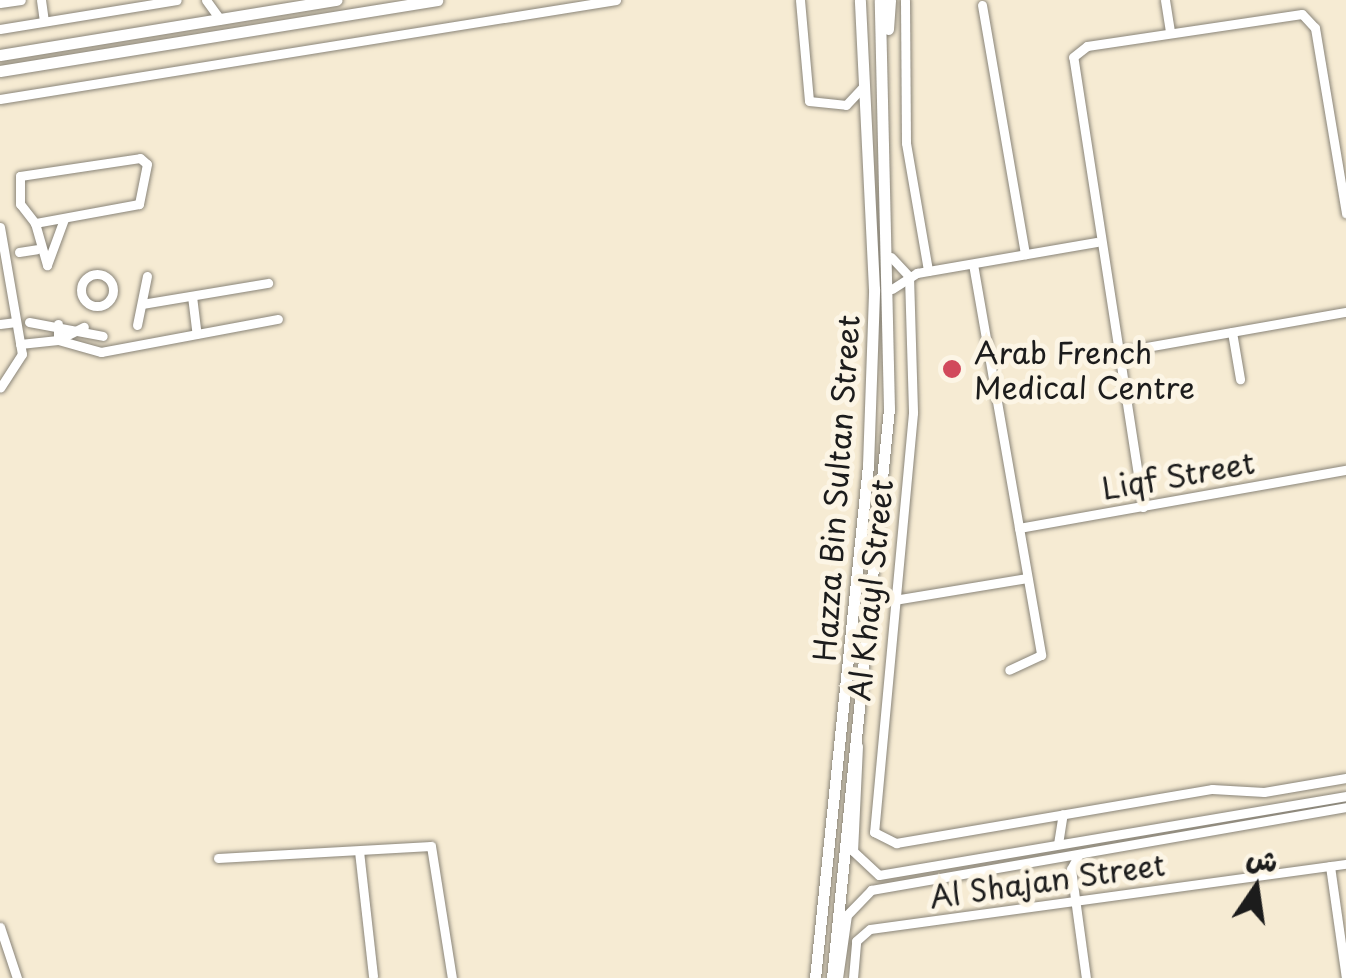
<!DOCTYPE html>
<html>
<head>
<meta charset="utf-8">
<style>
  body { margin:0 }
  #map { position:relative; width:1346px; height:978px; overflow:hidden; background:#f6ebd3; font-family:"Playpen Sans","Playpen Sans Arabic",sans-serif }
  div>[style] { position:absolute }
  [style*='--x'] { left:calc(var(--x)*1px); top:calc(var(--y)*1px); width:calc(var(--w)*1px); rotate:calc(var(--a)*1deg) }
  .roads { filter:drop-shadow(0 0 2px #898478) drop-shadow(0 0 2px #898478) }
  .minor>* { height:9px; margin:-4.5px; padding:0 4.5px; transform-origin:4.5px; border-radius:4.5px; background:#fff }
  .minor>.ring { margin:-4.5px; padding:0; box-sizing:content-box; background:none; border:9px solid #fff; border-radius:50% }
  .major>* { height:11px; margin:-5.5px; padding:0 5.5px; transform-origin:5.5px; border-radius:5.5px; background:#fff }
  .dots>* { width:28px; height:28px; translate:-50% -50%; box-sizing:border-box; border:5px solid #fcf5e5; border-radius:50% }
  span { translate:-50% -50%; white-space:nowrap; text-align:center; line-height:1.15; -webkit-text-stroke:10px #fcf5e5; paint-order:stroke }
  .poi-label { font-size:30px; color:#1c1c1c }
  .left { translate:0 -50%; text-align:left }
  .street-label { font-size:30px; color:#1c1c1c }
  .north { position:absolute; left:1206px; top:838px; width:100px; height:100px; -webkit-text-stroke:8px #fcf5e5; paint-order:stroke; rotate:13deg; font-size:28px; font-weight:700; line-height:40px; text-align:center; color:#1c1c1c }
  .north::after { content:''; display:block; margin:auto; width:35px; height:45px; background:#1c1c1c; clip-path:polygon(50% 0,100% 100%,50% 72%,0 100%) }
</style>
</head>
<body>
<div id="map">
  <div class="roads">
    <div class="minor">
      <div style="--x:41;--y:0;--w:21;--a:82"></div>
      <div style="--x:206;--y:0;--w:24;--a:54"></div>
      <div style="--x:800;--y:0;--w:101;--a:84.9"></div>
      <div style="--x:809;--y:101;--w:37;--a:6"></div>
      <div style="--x:846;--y:105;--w:25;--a:-47"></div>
      <div style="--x:905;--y:0;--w:143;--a:89.6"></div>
      <div style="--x:906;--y:143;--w:130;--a:80.2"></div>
      <div style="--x:1165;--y:0;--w:31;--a:81"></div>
      <div style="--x:0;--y:3;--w:21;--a:-8"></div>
      <div style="--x:982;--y:5;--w:253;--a:80.2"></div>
      <div style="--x:0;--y:29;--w:179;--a:-9.3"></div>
      <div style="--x:0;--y:99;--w:624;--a:-9.13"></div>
      <div style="--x:140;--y:158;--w:9;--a:41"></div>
      <div style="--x:147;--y:164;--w:41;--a:101.3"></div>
      <div style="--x:139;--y:204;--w:106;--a:169.6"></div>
      <div style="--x:35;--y:223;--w:24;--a:-128"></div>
      <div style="--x:20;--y:204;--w:28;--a:-90"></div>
      <div style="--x:20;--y:176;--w:121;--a:-8.5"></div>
      <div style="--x:35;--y:223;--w:44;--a:74.1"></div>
      <div style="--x:47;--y:265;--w:49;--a:-69.7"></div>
      <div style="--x:0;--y:227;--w:129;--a:80.2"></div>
      <div style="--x:22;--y:354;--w:40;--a:122.9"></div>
      <div style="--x:19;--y:252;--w:18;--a:-9"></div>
      <div style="--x:891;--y:257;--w:26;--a:47"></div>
      <div style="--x:973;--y:264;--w:397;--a:80.1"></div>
      <div style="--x:1041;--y:655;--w:35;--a:155"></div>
      <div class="ring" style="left:81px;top:274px;width:23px;height:23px"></div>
      <div style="--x:909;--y:276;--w:137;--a:88.3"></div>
      <div style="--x:913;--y:413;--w:421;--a:95.3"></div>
      <div style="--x:874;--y:832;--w:25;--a:27"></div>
      <div style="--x:896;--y:843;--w:321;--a:-9.7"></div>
      <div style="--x:1212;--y:789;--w:52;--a:3.3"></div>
      <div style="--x:1264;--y:792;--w:83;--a:-9.7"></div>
      <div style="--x:892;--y:289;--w:30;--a:-33"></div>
      <div style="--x:917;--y:273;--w:182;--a:-9.8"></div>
      <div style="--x:192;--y:296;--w:38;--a:83"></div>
      <div style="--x:142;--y:304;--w:128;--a:-9.5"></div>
      <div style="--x:29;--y:322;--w:75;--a:10.7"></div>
      <div style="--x:0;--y:324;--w:16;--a:-7"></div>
      <div style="--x:58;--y:324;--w:16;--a:90"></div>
      <div style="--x:58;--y:340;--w:29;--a:-27"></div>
      <div style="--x:137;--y:325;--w:50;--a:-78.5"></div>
      <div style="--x:1232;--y:332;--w:48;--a:80.3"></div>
      <div style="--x:20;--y:344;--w:38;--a:-6"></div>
      <div style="--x:58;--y:340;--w:45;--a:15.6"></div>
      <div style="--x:101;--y:352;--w:180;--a:-10.6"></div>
      <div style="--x:1118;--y:352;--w:231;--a:-10"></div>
      <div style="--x:1143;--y:507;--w:455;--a:-98.8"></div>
      <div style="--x:1073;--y:57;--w:18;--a:-38"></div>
      <div style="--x:1087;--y:46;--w:217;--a:-8.5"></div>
      <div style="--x:1302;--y:14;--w:19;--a:47"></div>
      <div style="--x:1315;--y:28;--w:188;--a:80.5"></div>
      <div style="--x:1019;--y:528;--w:332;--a:-10.1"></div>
      <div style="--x:894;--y:600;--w:135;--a:-9.4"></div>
      <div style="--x:858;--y:746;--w:105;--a:92.7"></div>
      <div style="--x:853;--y:851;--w:35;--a:43"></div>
      <div style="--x:879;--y:875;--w:474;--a:-9.6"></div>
      <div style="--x:1058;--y:844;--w:30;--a:-81"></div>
      <div style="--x:359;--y:851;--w:126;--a:83.6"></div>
      <div style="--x:1079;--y:854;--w:17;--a:118"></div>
      <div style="--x:1071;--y:869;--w:110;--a:82.2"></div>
      <div style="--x:218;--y:858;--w:213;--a:-3.2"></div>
      <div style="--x:431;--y:846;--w:134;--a:81"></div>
      <div style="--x:1330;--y:866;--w:113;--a:81.9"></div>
      <div style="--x:0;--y:927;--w:54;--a:71.6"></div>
      <div style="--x:838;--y:978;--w:64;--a:-81.9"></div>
      <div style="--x:847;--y:915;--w:35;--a:-46"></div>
      <div style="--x:871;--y:890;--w:482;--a:-9.9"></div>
      <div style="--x:853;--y:978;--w:37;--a:-85"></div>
      <div style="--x:856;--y:941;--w:18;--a:-41"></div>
      <div style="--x:870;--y:929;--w:480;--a:-7.8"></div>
    </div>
    <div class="major">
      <div style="--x:888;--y:29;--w:29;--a:-86"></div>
      <div style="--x:0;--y:55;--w:341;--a:-9.3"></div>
      <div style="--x:0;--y:71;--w:443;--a:-9.2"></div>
      <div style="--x:815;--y:978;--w:516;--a:-84.1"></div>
      <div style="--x:868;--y:465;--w:176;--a:-88"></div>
      <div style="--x:874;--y:289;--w:289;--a:-92.8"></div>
      <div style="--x:832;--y:978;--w:572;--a:-84.28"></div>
      <div style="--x:889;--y:409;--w:409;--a:-91.3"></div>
    </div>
  </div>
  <div class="dots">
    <div style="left:952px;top:369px;background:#d1495b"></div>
  </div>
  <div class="poi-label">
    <span class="left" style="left:974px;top:369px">Arab French<br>Medical Centre</span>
  </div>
  <div class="street-label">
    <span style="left:1178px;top:475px;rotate:-10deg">Liqf Street</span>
    <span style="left:836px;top:488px;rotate:-86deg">Hazza Bin Sultan Street</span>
    <span style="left:870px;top:590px;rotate:-84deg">Al Khayl Street</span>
    <span style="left:1047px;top:880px;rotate:-8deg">Al Shajan Street</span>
  </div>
  <div class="north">ش</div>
</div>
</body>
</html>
